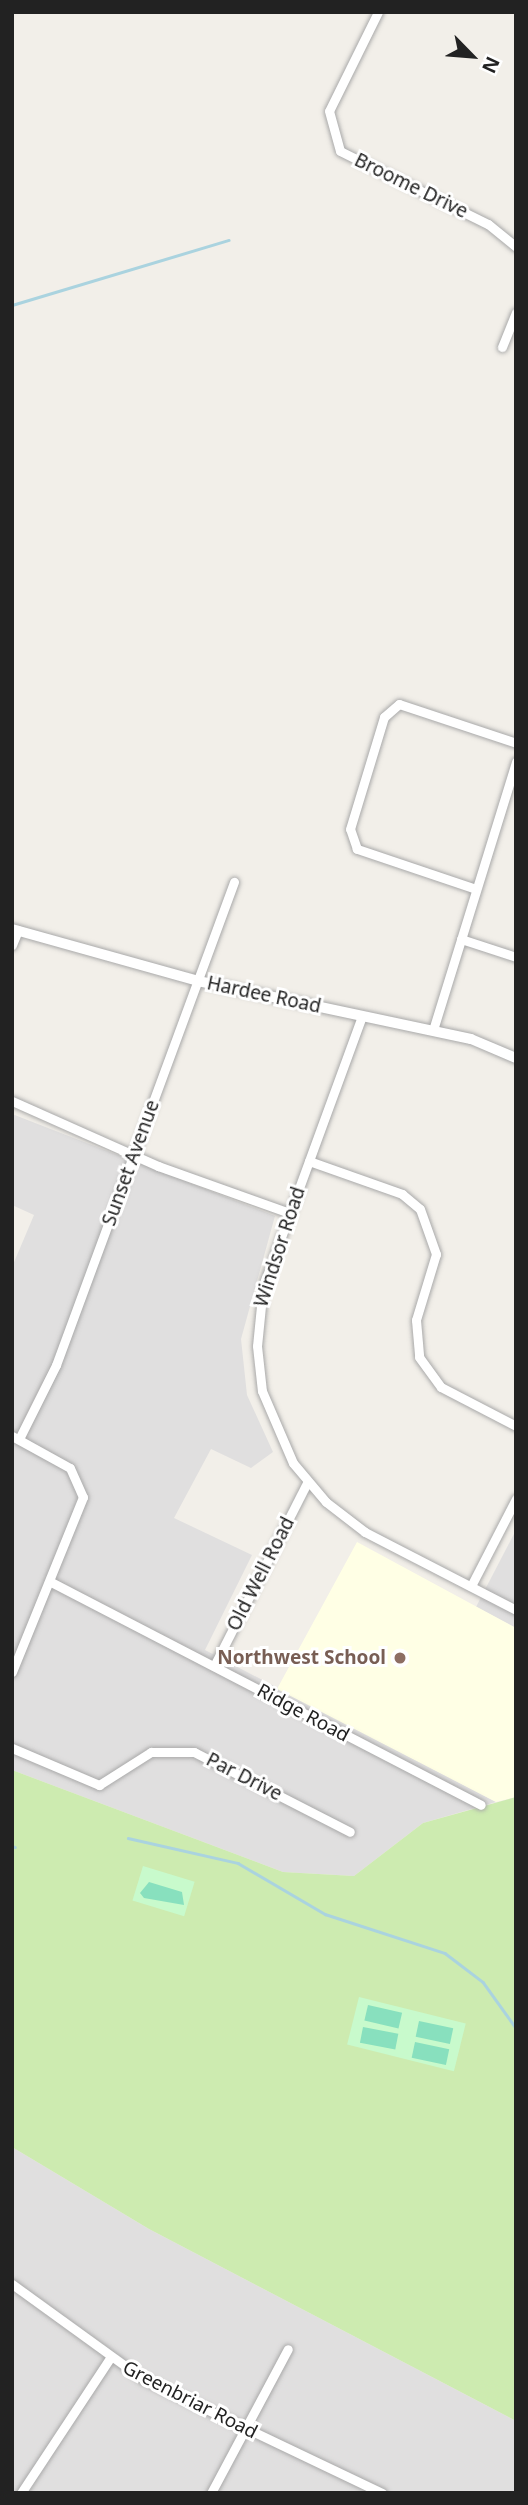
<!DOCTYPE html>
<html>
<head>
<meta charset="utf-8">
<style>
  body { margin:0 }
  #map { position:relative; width:528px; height:2505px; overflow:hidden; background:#f2efe9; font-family:"Noto Sans",sans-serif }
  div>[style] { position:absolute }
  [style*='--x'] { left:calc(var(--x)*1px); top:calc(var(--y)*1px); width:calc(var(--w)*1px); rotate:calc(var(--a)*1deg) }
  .residential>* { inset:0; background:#e0dfdf }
  .education>* { inset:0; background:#ffffe5 }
  .grass>* { inset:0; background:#cdebb0 }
  .park>* { inset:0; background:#c8facc; transform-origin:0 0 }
  .pitch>* { inset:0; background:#88e0be; transform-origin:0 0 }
  .stream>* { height:2.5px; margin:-1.25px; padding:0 1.25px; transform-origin:1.25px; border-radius:1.25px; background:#aad3df }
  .roads { filter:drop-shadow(0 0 2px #a9a9a9) drop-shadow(0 0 2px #a9a9a9) }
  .minor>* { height:9px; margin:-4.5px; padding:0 4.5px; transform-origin:4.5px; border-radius:4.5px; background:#fff }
  .tertiary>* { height:10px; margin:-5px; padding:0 5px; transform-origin:5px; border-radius:5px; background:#fff }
  .dots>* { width:19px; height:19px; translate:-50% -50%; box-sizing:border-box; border:4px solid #fff; border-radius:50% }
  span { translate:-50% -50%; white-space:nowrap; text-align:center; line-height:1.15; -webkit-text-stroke:6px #fff; paint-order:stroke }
  .street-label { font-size:19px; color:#222 }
  .education-label { font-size:19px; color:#785e54; font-weight:700 }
  .right { translate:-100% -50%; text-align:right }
  .frame { position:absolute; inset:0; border:14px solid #222; pointer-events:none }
  .north { position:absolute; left:437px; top:21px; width:70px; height:70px; -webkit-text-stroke:5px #fff; paint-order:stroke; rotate:115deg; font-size:19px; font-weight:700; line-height:28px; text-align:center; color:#222 }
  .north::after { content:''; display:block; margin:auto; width:24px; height:32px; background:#222; clip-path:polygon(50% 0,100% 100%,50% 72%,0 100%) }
</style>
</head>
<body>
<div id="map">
  <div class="residential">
    <div style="clip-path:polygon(12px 1114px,275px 1216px,241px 1339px,247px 1395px,273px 1452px,251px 1468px,211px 1449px,174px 1518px,252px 1555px,205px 1650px,496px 1802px,423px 1823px,354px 1876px,283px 1872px,12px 1770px,12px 1267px,34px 1215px,12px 1205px)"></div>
    <div style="clip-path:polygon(516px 1530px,516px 1628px,476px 1607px)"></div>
    <div style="clip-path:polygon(12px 2147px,149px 2229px,516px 2421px,516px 2493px,12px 2493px)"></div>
  </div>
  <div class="education">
    <div style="clip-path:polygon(357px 1542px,516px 1628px,516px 1797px,496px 1802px,277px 1689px)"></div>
  </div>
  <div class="grass">
    <div style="clip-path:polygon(12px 1770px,283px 1872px,354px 1876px,423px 1823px,516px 1797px,516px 2421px,149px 2229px,12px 2147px)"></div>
  </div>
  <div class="park">
    <div style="left:143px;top:1866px;width:54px;height:36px;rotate:17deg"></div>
    <div style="left:359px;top:1997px;width:110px;height:49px;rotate:14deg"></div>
  </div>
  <div class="pitch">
    <div style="clip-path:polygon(149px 1882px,182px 1892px,184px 1905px,144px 1898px,140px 1893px)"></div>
    <div style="left:368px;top:2005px;width:35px;height:16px;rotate:13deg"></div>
    <div style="left:419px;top:2021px;width:35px;height:16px;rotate:12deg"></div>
    <div style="left:363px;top:2027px;width:36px;height:16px;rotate:11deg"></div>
    <div style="left:415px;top:2042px;width:35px;height:16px;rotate:12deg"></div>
  </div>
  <div class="stream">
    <div style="--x:12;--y:305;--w:226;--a:-16.7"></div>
    <div style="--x:128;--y:1838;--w:113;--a:12.8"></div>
    <div style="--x:238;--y:1863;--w:101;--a:30.4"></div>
    <div style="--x:325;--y:1914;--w:126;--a:18"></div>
    <div style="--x:445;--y:1953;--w:48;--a:37.3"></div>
    <div style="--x:483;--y:1982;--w:57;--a:54.3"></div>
    <div style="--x:12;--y:1846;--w:3;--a:18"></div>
  </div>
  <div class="roads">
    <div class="minor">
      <div style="--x:378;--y:12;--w:110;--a:116.3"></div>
      <div style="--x:329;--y:111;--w:41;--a:74.6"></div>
      <div style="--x:340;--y:151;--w:165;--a:26.3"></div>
      <div style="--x:488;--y:224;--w:36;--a:39"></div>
      <div style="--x:502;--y:347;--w:37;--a:-68"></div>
      <div style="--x:476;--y:889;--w:126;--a:-161.4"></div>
      <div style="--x:357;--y:849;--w:21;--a:-109"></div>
      <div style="--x:350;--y:829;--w:117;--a:-73.1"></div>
      <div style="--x:384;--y:717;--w:20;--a:-41"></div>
      <div style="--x:399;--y:704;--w:123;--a:18.4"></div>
      <div style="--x:461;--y:939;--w:58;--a:18.1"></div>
      <div style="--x:12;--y:945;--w:16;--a:-68"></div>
      <div style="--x:362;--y:1016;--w:288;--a:110.1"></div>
      <div style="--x:263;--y:1286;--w:60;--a:95.7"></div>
      <div style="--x:257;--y:1346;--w:45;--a:83.7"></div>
      <div style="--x:262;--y:1391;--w:78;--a:66.7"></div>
      <div style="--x:293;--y:1463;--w:51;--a:49.8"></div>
      <div style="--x:326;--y:1502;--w:49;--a:37.6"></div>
      <div style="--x:365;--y:1532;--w:170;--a:27.3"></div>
      <div style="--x:433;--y:1030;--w:281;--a:-72.8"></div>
      <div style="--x:12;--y:1101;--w:160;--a:24"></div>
      <div style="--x:158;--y:1166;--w:139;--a:19.7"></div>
      <div style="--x:309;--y:1161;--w:99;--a:19.5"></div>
      <div style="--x:402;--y:1194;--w:23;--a:40"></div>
      <div style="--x:420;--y:1209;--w:48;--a:70.4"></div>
      <div style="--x:436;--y:1254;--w:69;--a:106.9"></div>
      <div style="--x:416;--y:1320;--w:37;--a:85"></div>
      <div style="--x:419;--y:1357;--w:37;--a:54"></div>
      <div style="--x:441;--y:1387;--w:85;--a:27.5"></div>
      <div style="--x:12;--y:1436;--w:66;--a:28.9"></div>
      <div style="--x:70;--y:1468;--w:32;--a:66"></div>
      <div style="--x:83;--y:1497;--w:189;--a:112.1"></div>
      <div style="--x:19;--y:1439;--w:83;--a:-63.4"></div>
      <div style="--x:56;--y:1365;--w:515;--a:-69.77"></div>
      <div style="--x:51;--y:1582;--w:484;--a:27.4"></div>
      <div style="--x:471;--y:1586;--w:98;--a:-62.7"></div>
      <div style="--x:214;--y:1666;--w:205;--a:-63.1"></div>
      <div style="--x:12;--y:1748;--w:95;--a:23"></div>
      <div style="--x:99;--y:1785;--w:62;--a:-32.4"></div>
      <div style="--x:151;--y:1752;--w:43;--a:0"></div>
      <div style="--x:194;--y:1752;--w:175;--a:27.1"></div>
      <div style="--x:12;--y:2284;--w:162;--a:35.9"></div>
      <div style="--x:143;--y:2379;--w:265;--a:25.5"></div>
      <div style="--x:21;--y:2493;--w:162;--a:-56.6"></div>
      <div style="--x:211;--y:2493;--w:163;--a:-61.9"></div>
    </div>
    <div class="tertiary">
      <div style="--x:12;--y:929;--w:193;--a:15.6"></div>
      <div style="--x:198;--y:981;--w:279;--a:12"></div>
      <div style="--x:471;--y:1039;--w:49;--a:22.9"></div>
    </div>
  </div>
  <div class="dots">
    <div style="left:400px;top:1658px;background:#8d6e63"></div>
  </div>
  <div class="street-label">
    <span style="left:411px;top:186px;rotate:26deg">Broome Drive</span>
    <span style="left:264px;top:995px;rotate:12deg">Hardee Road</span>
    <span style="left:131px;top:1163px;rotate:-70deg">Sunset Avenue</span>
    <span style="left:280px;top:1247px;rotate:-72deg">Windsor Road</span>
    <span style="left:261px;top:1574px;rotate:-63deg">Old Well Road</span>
    <span style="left:303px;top:1713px;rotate:28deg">Ridge Road</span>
    <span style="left:244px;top:1777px;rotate:27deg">Par Drive</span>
    <span style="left:190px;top:2400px;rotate:27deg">Greenbriar Road</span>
  </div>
  <div class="education-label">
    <span class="right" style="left:386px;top:1658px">Northwest School</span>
  </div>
  <div class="frame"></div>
  <div class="north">N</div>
</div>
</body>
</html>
